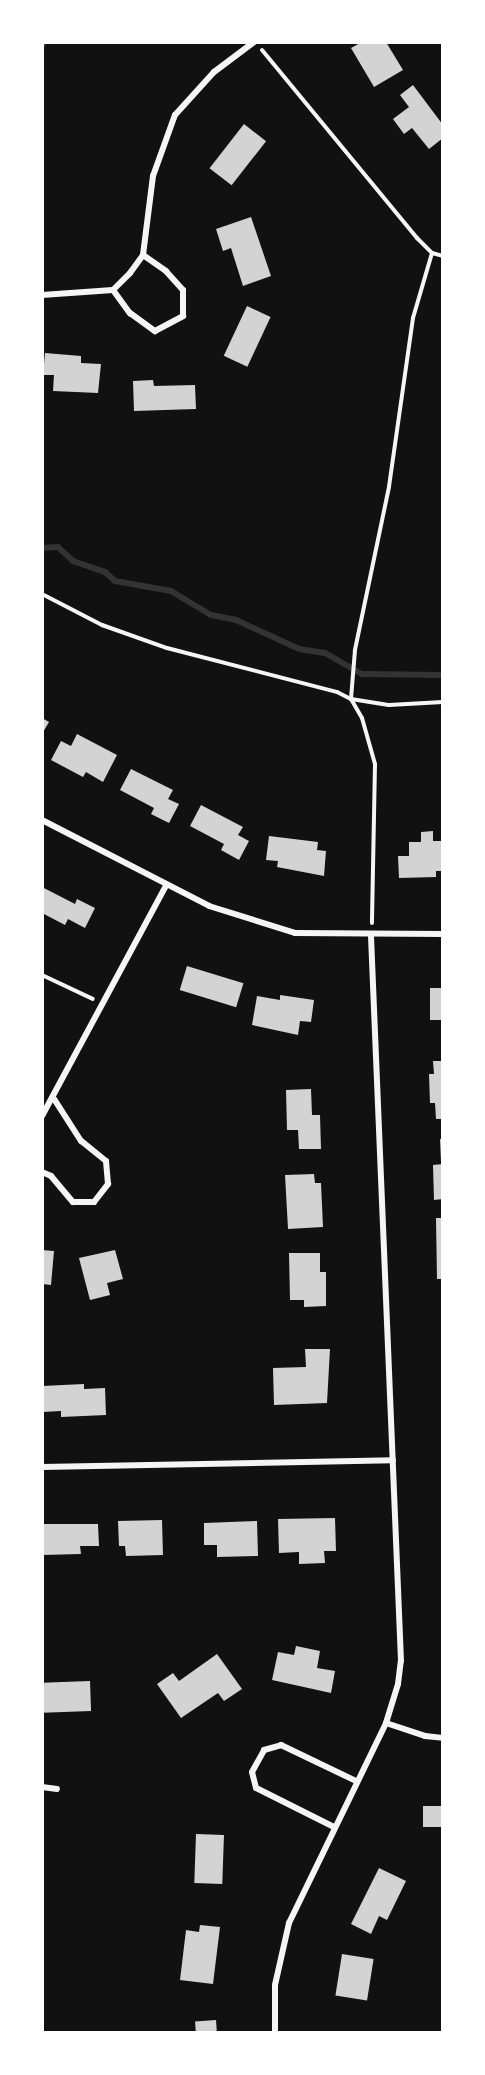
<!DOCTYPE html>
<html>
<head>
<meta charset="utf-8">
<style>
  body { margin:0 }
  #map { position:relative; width:485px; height:2075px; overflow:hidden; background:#111; font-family:Barlow,sans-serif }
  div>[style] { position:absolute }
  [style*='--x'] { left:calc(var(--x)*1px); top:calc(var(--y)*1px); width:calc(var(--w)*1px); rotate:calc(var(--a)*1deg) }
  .stream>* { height:6px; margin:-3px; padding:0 3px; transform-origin:3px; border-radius:3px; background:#333 }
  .building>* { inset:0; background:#d3d3d3; transform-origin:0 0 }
  .path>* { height:4px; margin:-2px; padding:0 2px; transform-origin:2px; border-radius:2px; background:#f5f5f5 }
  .minor>* { height:6px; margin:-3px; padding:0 3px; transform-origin:3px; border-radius:3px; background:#f5f5f5 }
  span { translate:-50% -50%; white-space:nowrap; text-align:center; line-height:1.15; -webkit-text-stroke:4.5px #fff; paint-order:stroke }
  .frame { position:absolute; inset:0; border:44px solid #fff; pointer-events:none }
</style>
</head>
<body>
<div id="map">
  <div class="stream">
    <div style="--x:42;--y:46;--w:4;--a:-63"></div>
    <div style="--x:42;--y:548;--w:16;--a:-4"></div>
    <div style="--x:58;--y:547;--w:21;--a:43"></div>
    <div style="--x:73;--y:561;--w:34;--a:19"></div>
    <div style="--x:105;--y:572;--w:13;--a:42"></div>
    <div style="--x:115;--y:581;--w:57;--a:10.1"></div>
    <div style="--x:171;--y:591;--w:47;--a:31"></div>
    <div style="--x:211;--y:615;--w:25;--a:11"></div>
    <div style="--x:236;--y:620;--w:69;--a:24.7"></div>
    <div style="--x:299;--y:649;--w:26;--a:9"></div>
    <div style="--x:325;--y:653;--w:43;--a:29.6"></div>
    <div style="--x:362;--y:674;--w:81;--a:0.7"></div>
  </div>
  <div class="building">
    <div style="clip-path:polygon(362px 42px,386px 42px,403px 70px,374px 87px,351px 48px)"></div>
    <div style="clip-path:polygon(413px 85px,443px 125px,443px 138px,429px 149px,412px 128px,404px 134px,393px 119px,409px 107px,400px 95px)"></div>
    <div style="left:244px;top:124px;width:28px;height:56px;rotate:38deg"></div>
    <div style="clip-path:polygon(251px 217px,271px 276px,243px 286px,231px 248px,223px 251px,216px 229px)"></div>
    <div style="left:247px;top:306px;width:26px;height:55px;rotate:25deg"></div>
    <div style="clip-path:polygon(45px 353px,81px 356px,81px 363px,101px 364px,98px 393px,53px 391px,54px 375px,43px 375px)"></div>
    <div style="clip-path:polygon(153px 380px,154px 386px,195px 385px,196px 409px,134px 411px,133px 381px)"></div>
    <div style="clip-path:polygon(42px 718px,49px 722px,42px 734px)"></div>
    <div style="clip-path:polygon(77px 734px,117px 755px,103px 782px,86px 772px,83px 777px,51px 760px,61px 741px,71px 746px)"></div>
    <div style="clip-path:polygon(131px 769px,173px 790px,168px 799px,179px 804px,169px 823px,151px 814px,154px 808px,120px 790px)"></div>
    <div style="clip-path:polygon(201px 805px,243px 827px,238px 835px,249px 841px,239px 860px,221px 850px,224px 844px,190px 826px)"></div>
    <div style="clip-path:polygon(433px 831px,433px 841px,443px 841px,443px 871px,436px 871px,436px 877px,399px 878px,398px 856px,409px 856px,409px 842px,421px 842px,421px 832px)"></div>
    <div style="clip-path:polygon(269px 836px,318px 842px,317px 850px,326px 851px,324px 876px,277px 867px,278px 861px,266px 860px)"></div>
    <div style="clip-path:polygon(42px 887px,75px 904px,77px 899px,95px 908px,85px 928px,68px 919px,65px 925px,42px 913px)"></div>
    <div style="left:187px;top:966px;width:59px;height:25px;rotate:17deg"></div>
    <div style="left:430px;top:988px;width:13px;height:32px"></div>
    <div style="clip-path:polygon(280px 995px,314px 1000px,311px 1022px,300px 1021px,298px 1035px,252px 1025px,257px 996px,280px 1000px)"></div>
    <div style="clip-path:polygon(433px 1061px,443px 1061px,443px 1119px,436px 1119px,435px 1103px,430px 1103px,429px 1074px,434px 1074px)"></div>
    <div style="clip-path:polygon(311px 1089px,312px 1115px,320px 1115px,321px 1149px,299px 1149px,298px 1130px,287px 1130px,286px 1090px)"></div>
    <div style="clip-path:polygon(440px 1139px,443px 1139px,443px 1162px,441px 1162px)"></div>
    <div style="clip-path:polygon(443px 1164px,443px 1199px,434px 1200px,433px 1165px)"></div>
    <div style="clip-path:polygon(314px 1174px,315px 1183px,321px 1183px,323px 1227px,288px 1229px,285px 1175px)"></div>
    <div style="clip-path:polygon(436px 1218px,443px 1218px,443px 1279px,437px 1279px)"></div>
    <div style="clip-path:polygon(42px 1250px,54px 1251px,51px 1285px,42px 1284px)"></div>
    <div style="clip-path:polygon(115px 1250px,123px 1279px,107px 1283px,110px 1295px,90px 1300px,79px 1258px)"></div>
    <div style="clip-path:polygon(289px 1253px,320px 1253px,320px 1272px,326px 1272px,326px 1306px,304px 1307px,304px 1300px,290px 1300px)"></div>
    <div style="clip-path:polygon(305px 1349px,330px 1349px,327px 1403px,274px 1405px,273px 1368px,306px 1367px)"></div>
    <div style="clip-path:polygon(84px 1384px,84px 1389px,105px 1388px,106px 1415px,61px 1417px,61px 1411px,43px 1412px,42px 1386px)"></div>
    <div style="clip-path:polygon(335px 1518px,336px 1551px,324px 1551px,325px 1563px,299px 1564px,299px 1552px,279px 1553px,278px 1519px)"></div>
    <div style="clip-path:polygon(162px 1520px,163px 1555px,126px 1556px,125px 1546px,119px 1546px,118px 1521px)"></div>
    <div style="clip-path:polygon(257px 1521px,258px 1556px,217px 1557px,217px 1545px,204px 1545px,204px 1523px)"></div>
    <div style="clip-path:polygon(42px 1524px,98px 1524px,99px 1546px,80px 1546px,81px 1554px,42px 1555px)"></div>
    <div style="clip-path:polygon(296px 1646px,320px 1651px,317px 1668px,335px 1671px,331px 1693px,272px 1680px,278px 1652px,294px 1655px)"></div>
    <div style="clip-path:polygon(217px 1654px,242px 1689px,224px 1701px,218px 1693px,181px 1718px,157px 1684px,173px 1673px,179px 1681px)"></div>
    <div style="left:90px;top:1681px;width:30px;height:48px;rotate:88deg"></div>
    <div style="left:423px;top:1806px;width:20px;height:21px"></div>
    <div style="left:196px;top:1834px;width:28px;height:49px;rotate:2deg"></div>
    <div style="clip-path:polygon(379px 1868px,406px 1881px,387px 1920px,379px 1916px,371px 1934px,351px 1924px)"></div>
    <div style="clip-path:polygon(200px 1925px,220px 1927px,213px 1984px,180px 1980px,186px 1930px,199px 1932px)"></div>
    <div style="left:342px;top:1954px;width:32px;height:42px;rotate:9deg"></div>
    <div style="left:216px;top:2020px;width:13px;height:21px;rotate:86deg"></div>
  </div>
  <div class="path">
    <div style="--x:262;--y:50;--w:244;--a:50.5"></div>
    <div style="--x:417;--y:238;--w:21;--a:45"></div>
    <div style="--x:432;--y:253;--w:11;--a:15"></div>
    <div style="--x:432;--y:253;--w:68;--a:106.3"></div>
    <div style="--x:413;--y:318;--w:171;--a:98.1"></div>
    <div style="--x:389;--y:487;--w:167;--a:101.8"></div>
    <div style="--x:355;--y:650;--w:49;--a:94.7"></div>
    <div style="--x:351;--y:699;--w:38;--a:9"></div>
    <div style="--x:389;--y:705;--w:54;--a:-3.2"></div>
    <div style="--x:42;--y:594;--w:68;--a:27.3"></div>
    <div style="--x:102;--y:625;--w:69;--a:19.5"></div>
    <div style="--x:167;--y:648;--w:176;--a:14.5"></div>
    <div style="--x:337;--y:692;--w:16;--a:27"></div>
    <div style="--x:351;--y:699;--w:22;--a:60"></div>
    <div style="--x:362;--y:718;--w:48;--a:74.2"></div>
    <div style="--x:375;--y:764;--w:159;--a:91.1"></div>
    <div style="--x:42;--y:975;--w:56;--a:25.2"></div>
  </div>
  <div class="minor">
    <div style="--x:113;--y:290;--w:29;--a:54"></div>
    <div style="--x:130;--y:313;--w:31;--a:36"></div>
    <div style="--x:155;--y:331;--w:32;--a:-28"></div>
    <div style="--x:183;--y:316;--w:26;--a:-90"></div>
    <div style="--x:183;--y:290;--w:25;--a:-132"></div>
    <div style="--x:166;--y:271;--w:28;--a:-145"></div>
    <div style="--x:42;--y:295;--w:71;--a:-4"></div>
    <div style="--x:113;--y:290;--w:24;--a:-45"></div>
    <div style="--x:130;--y:273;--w:22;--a:-54"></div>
    <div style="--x:143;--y:255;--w:80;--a:-82.8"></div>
    <div style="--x:153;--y:176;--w:65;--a:-70.2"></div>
    <div style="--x:175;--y:115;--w:58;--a:-47.8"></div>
    <div style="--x:214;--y:72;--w:50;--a:-36.9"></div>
    <div style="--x:42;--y:820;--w:188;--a:27.2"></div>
    <div style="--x:209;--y:906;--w:90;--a:17.4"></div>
    <div style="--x:295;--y:933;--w:148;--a:0.4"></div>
    <div style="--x:42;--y:1116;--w:261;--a:-61.7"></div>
    <div style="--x:42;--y:1172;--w:10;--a:24"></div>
    <div style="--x:51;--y:1176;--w:34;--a:50"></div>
    <div style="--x:73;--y:1202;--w:21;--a:0"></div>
    <div style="--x:94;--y:1202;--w:23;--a:-52"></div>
    <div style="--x:108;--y:1184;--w:23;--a:-95"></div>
    <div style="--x:106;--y:1161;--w:32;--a:-141"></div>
    <div style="--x:81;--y:1141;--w:50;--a:-122.7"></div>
    <div style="--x:42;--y:1467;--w:351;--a:-1.1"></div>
    <div style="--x:386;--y:1723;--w:41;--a:18.4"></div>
    <div style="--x:425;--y:1736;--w:18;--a:6"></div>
    <div style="--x:42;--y:1787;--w:15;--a:8"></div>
    <div style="--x:334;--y:1827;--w:87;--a:-153.4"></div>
    <div style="--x:256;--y:1788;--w:16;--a:-104"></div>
    <div style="--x:252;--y:1772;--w:25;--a:-61"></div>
    <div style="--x:264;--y:1750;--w:18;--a:-16"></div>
    <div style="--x:281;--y:1745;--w:83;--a:25.6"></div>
    <div style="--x:275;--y:2033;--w:48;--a:-90"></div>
    <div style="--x:275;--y:1985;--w:64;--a:-77.3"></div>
    <div style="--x:289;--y:1923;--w:222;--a:-64.1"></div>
    <div style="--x:386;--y:1723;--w:41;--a:-72.9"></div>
    <div style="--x:398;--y:1684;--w:23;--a:-83"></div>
    <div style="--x:401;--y:1661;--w:726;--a:-92.37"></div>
  </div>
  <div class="frame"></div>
</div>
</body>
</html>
